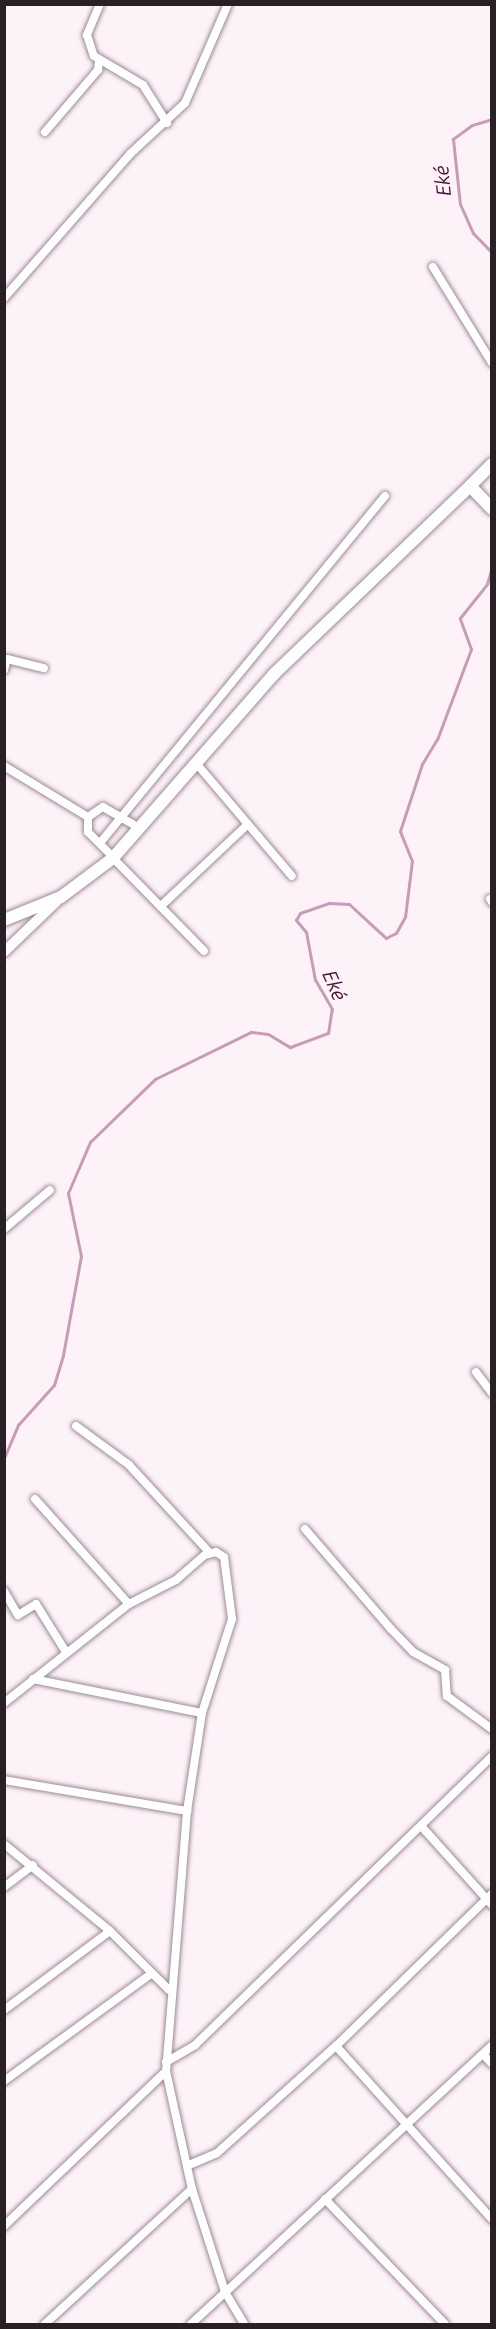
<!DOCTYPE html>
<html>
<head>
<meta charset="utf-8">
<style>
  body { margin:0 }
  #map { position:relative; width:496px; height:2329px; overflow:hidden; background:#fef2f9; font-family:Ubuntu,sans-serif }
  div>[style] { position:absolute }
  [style*='--x'] { left:calc(var(--x)*1px); top:calc(var(--y)*1px); width:calc(var(--w)*1px); rotate:calc(var(--a)*1deg) }
  .stream>* { height:3px; margin:-1.5px; padding:0 1.5px; transform-origin:1.5px; border-radius:1.5px; background:#c99cb6 }
  .roads { filter:drop-shadow(0 0 2px #9c8a95) drop-shadow(0 0 2px #9c8a95) }
  .minor>* { height:8px; margin:-4px; padding:0 4px; transform-origin:4px; border-radius:4px; background:#fff }
  .secondary>* { height:10px; margin:-5px; padding:0 5px; transform-origin:5px; border-radius:5px; background:#fff }
  .primary>* { height:12px; margin:-6px; padding:0 6px; transform-origin:6px; border-radius:6px; background:#fff }
  .trunk>* { height:12px; margin:-6px; padding:0 6px; transform-origin:6px; border-radius:6px; background:#fff }
  span { translate:-50% -50%; white-space:nowrap; text-align:center; line-height:1.15; -webkit-text-stroke:4.5px #fef2f9; paint-order:stroke }
  .water-label { font-size:20px; color:#491338; font-style:italic }
  .frame { position:absolute; inset:0; border:6px solid #282025; pointer-events:none }
</style>
</head>
<body>
<div id="map">
  <div class="stream">
    <div style="--x:492;--y:119;--w:21;--a:163"></div>
    <div style="--x:472;--y:125;--w:24;--a:144"></div>
    <div style="--x:453;--y:139;--w:65;--a:83.9"></div>
    <div style="--x:460;--y:204;--w:32;--a:66"></div>
    <div style="--x:473;--y:233;--w:28;--a:46"></div>
    <div style="--x:4;--y:1458;--w:36;--a:-67"></div>
    <div style="--x:18;--y:1425;--w:54;--a:-48"></div>
    <div style="--x:54;--y:1385;--w:31;--a:-73"></div>
    <div style="--x:63;--y:1355;--w:101;--a:-79.7"></div>
    <div style="--x:81;--y:1256;--w:64;--a:-101.7"></div>
    <div style="--x:68;--y:1193;--w:56;--a:-66.7"></div>
    <div style="--x:90;--y:1142;--w:91;--a:-44.1"></div>
    <div style="--x:155;--y:1079;--w:107;--a:-26.1"></div>
    <div style="--x:251;--y:1032;--w:17;--a:7"></div>
    <div style="--x:268;--y:1034;--w:26;--a:31"></div>
    <div style="--x:290;--y:1047;--w:40;--a:-20.2"></div>
    <div style="--x:328;--y:1033;--w:24;--a:-81"></div>
    <div style="--x:332;--y:1009;--w:34;--a:-120"></div>
    <div style="--x:315;--y:980;--w:49;--a:-100.6"></div>
    <div style="--x:306;--y:932;--w:16;--a:-130"></div>
    <div style="--x:296;--y:920;--w:8;--a:-60"></div>
    <div style="--x:300;--y:913;--w:31;--a:-19"></div>
    <div style="--x:329;--y:903;--w:20;--a:3"></div>
    <div style="--x:349;--y:904;--w:50;--a:42.6"></div>
    <div style="--x:386;--y:938;--w:11;--a:-27"></div>
    <div style="--x:396;--y:933;--w:18;--a:-61"></div>
    <div style="--x:405;--y:917;--w:56;--a:-82.9"></div>
    <div style="--x:412;--y:861;--w:32;--a:-112"></div>
    <div style="--x:400;--y:831;--w:71;--a:-71.8"></div>
    <div style="--x:422;--y:764;--w:31;--a:-59"></div>
    <div style="--x:438;--y:737;--w:94;--a:-69.4"></div>
    <div style="--x:471;--y:649;--w:33;--a:-110"></div>
    <div style="--x:460;--y:618;--w:43;--a:-51.5"></div>
    <div style="--x:487;--y:584;--w:18;--a:-74"></div>
  </div>
  <div class="roads">
    <div class="minor">
      <div style="--x:100;--y:4;--w:34;--a:113"></div>
      <div style="--x:87;--y:35;--w:22;--a:72"></div>
      <div style="--x:94;--y:56;--w:57;--a:30.6"></div>
      <div style="--x:143;--y:85;--w:45;--a:57.7"></div>
      <div style="--x:45;--y:132;--w:82;--a:-49.5"></div>
      <div style="--x:98;--y:70;--w:9;--a:-84"></div>
      <div style="--x:433;--y:267;--w:113;--a:58.4"></div>
      <div style="--x:4;--y:298;--w:191;--a:-48.8"></div>
      <div style="--x:130;--y:154;--w:75;--a:-42.8"></div>
      <div style="--x:185;--y:103;--w:108;--a:-66.5"></div>
      <div style="--x:4;--y:670;--w:11;--a:-75"></div>
      <div style="--x:7;--y:659;--w:38;--a:14"></div>
      <div style="--x:196;--y:763;--w:148;--a:49.7"></div>
      <div style="--x:4;--y:766;--w:98;--a:31.3"></div>
      <div style="--x:88;--y:817;--w:15;--a:90"></div>
      <div style="--x:88;--y:832;--w:30;--a:45"></div>
      <div style="--x:88;--y:817;--w:18;--a:-34"></div>
      <div style="--x:103;--y:807;--w:38;--a:30"></div>
      <div style="--x:100;--y:843;--w:449;--a:-50.6"></div>
      <div style="--x:113;--y:858;--w:130;--a:45.6"></div>
      <div style="--x:490;--y:899;--w:4;--a:56"></div>
      <div style="--x:161;--y:906;--w:118;--a:-43.3"></div>
      <div style="--x:4;--y:1229;--w:60;--a:-40.3"></div>
      <div style="--x:476;--y:1372;--w:26;--a:53"></div>
      <div style="--x:76;--y:1426;--w:66;--a:36.3"></div>
      <div style="--x:129;--y:1465;--w:117;--a:47.4"></div>
      <div style="--x:35;--y:1499;--w:141;--a:48.2"></div>
      <div style="--x:305;--y:1529;--w:132;--a:49.3"></div>
      <div style="--x:391;--y:1629;--w:32;--a:46"></div>
      <div style="--x:413;--y:1652;--w:37;--a:29"></div>
      <div style="--x:445;--y:1670;--w:26;--a:86"></div>
      <div style="--x:447;--y:1696;--w:56;--a:36.3"></div>
      <div style="--x:4;--y:1591;--w:28;--a:60"></div>
      <div style="--x:18;--y:1615;--w:21;--a:-31"></div>
      <div style="--x:36;--y:1604;--w:57;--a:58"></div>
      <div style="--x:33;--y:1679;--w:172;--a:11.4"></div>
      <div style="--x:4;--y:1703;--w:159;--a:-38.4"></div>
      <div style="--x:129;--y:1604;--w:53;--a:-27.1"></div>
      <div style="--x:176;--y:1580;--w:38;--a:-41"></div>
      <div style="--x:205;--y:1555;--w:11;--a:-15"></div>
      <div style="--x:216;--y:1552;--w:9;--a:32"></div>
      <div style="--x:224;--y:1557;--w:63;--a:82.6"></div>
      <div style="--x:232;--y:1619;--w:99;--a:107.7"></div>
      <div style="--x:202;--y:1713;--w:99;--a:98.7"></div>
      <div style="--x:187;--y:1811;--w:261;--a:94.6"></div>
      <div style="--x:166;--y:2071;--w:121;--a:77.6"></div>
      <div style="--x:192;--y:2189;--w:108;--a:72.2"></div>
      <div style="--x:225;--y:2292;--w:37;--a:59"></div>
      <div style="--x:4;--y:1780;--w:186;--a:9.6"></div>
      <div style="--x:422;--y:1827;--w:105;--a:48.1"></div>
      <div style="--x:4;--y:1844;--w:137;--a:39.4"></div>
      <div style="--x:110;--y:1931;--w:83;--a:45"></div>
      <div style="--x:4;--y:1887;--w:36;--a:-37"></div>
      <div style="--x:4;--y:2010;--w:132;--a:-36.7"></div>
      <div style="--x:336;--y:2046;--w:233;--a:48"></div>
      <div style="--x:483;--y:2054;--w:13;--a:48"></div>
      <div style="--x:166;--y:2062;--w:34;--a:-30"></div>
      <div style="--x:195;--y:2045;--w:414;--a:-44.2"></div>
      <div style="--x:4;--y:2081;--w:183;--a:-36.1"></div>
      <div style="--x:189;--y:2165;--w:30;--a:-23"></div>
      <div style="--x:217;--y:2153;--w:160;--a:-42"></div>
      <div style="--x:336;--y:2046;--w:218;--a:-44.3"></div>
      <div style="--x:325;--y:2199;--w:173;--a:46.2"></div>
      <div style="--x:4;--y:2226;--w:224;--a:-43.7"></div>
      <div style="--x:45;--y:2324;--w:200;--a:-42.6"></div>
      <div style="--x:191;--y:2324;--w:410;--a:-42.8"></div>
    </div>
    <div class="secondary">
      <div style="--x:4;--y:952;--w:75;--a:-43.9"></div>
    </div>
    <div class="primary">
      <div style="--x:470;--y:486;--w:31;--a:-45"></div>
    </div>
    <div class="trunk">
      <div style="--x:4;--y:920;--w:61;--a:-22"></div>
      <div style="--x:61;--y:897;--w:65;--a:-36.9"></div>
      <div style="--x:113;--y:858;--w:244;--a:-48.8"></div>
      <div style="--x:274;--y:674;--w:272;--a:-43.8"></div>
      <div style="--x:470;--y:486;--w:32;--a:46"></div>
    </div>
  </div>
  <div class="water-label">
    <span style="left:442px;top:181px;rotate:-96deg">Eké</span>
    <span style="left:335px;top:985px;rotate:66deg">Eké</span>
  </div>
  <div class="frame"></div>
</div>
</body>
</html>
